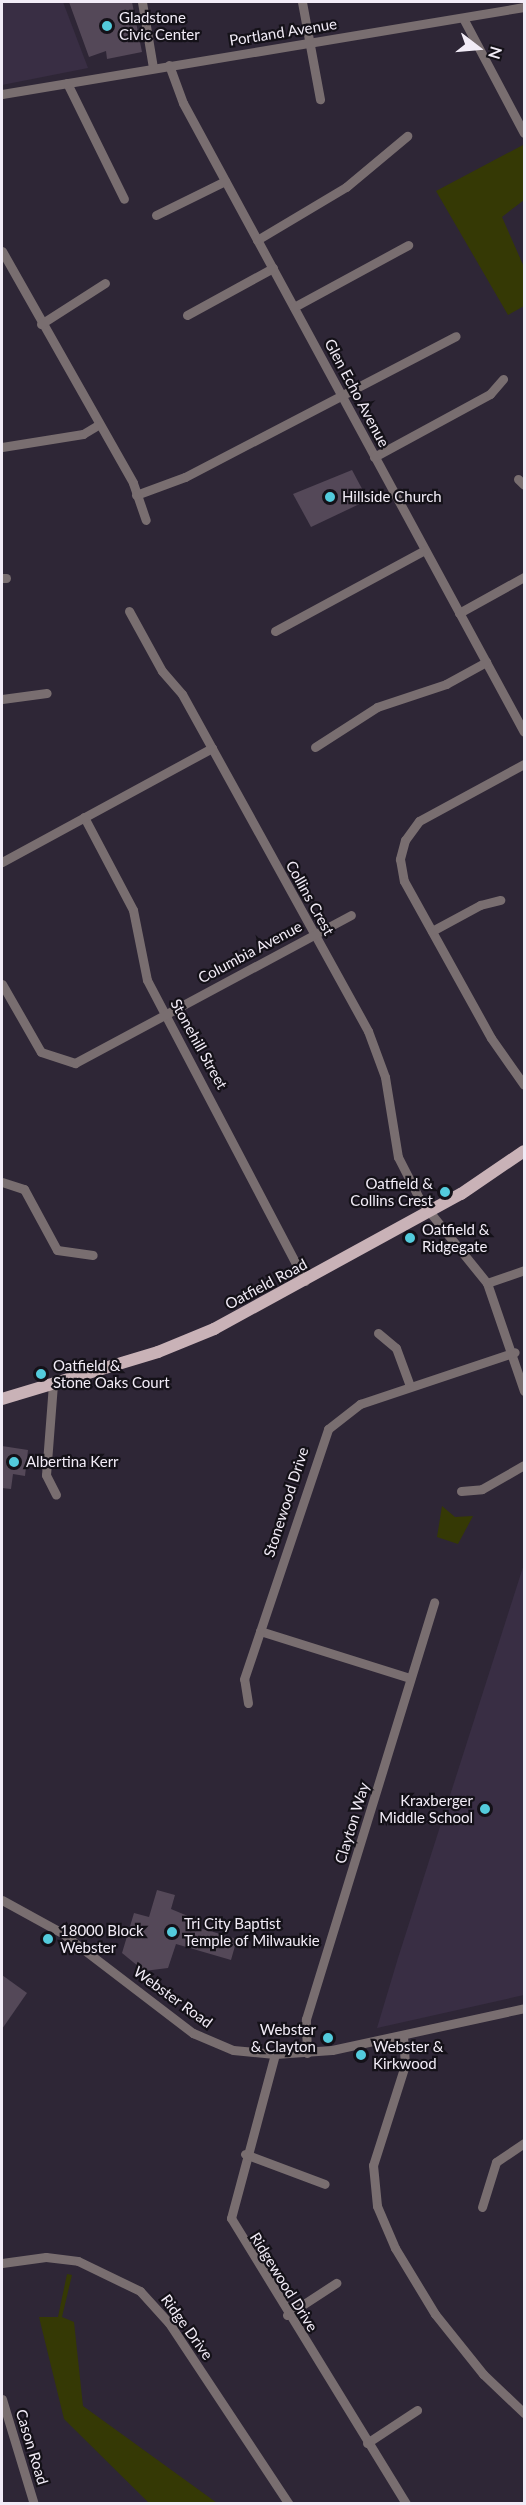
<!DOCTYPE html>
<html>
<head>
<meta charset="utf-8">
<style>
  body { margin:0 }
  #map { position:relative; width:526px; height:2505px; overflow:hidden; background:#2e2636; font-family:Lato,sans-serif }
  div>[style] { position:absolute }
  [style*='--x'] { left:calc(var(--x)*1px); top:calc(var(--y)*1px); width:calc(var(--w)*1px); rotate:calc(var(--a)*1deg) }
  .built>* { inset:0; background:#392e44 }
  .green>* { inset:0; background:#353905 }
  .building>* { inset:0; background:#544858 }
  .minor>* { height:9px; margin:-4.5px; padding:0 4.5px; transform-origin:4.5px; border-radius:4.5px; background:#796e70 }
  .major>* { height:12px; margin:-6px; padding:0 6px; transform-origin:6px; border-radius:6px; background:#c9b2b7 }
  .dots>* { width:16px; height:16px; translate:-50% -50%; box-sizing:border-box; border:3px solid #141118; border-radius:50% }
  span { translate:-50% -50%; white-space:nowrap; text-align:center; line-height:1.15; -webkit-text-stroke:4.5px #141118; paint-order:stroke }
  .poi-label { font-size:15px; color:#f2ecf7 }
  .left { translate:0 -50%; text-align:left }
  .right { translate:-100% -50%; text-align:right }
  .street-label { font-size:15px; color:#f2ecf7 }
  .frame { position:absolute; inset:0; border:3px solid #f2ecf7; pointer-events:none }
  .north { position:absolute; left:448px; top:18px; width:60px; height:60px; -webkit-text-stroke:4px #141118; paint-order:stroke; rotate:106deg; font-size:16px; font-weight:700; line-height:24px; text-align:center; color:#f2ecf7 }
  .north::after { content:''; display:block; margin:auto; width:21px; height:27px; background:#f2ecf7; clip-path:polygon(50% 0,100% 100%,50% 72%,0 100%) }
</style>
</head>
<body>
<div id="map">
  <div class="built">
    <div style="clip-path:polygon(2px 2px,63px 2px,88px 68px,2px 85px)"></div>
    <div style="clip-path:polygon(524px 1564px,524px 1995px,377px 2028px,398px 1958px)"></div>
  </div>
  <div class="green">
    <div style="clip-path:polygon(523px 145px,524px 200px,502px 217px,524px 267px,524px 306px,508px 315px,436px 191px)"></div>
    <div style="clip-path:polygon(442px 1506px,455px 1517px,473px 1516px,458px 1544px,437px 1537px)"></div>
    <div style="clip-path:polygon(67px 2274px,72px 2275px,62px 2317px,74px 2322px,83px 2406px,217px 2503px,149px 2503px,64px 2419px,39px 2317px,58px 2317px)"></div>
  </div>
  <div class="building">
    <div style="clip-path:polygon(69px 2px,132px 2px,142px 52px,107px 59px,106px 51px,89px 57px)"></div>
    <div style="clip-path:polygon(352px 470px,368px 500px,311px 527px,293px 494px)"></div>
    <div style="clip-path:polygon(2px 1446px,28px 1450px,25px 1476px,13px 1474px,11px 1489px,2px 1488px)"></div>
    <div style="clip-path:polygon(157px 1890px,175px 1895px,171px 1909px,195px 1919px,193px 1926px,237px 1939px,231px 1960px,176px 1944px,168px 1968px,144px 1971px,122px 1953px,134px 1913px,149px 1917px)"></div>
    <div style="clip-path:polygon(2px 1975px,27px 1993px,2px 2029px)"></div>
  </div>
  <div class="minor">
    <div style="--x:142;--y:2;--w:67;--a:80.5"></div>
    <div style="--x:302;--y:2;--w:99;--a:79.5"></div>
    <div style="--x:463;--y:18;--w:130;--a:62.1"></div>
    <div style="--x:169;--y:65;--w:40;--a:69.8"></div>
    <div style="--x:183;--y:103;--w:715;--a:61.54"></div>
    <div style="--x:67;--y:83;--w:129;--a:63.8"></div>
    <div style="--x:2;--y:94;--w:529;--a:-9.46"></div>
    <div style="--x:156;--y:215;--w:77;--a:-26.2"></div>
    <div style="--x:257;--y:240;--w:104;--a:-30.8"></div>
    <div style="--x:346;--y:187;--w:80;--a:-39.9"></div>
    <div style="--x:2;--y:251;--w:266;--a:60.5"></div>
    <div style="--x:133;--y:483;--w:39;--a:71"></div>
    <div style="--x:294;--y:307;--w:130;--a:-28.5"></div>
    <div style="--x:187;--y:315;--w:98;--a:-28.7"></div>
    <div style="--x:41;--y:324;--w:76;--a:-32.6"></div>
    <div style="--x:2;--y:447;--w:82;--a:-9.1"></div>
    <div style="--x:83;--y:434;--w:17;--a:-31"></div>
    <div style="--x:374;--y:457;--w:132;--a:-28.5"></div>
    <div style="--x:490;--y:394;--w:20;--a:-49"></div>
    <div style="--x:518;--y:479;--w:8;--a:45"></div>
    <div style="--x:136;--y:495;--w:52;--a:-20.2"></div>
    <div style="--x:185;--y:477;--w:305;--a:-27.5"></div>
    <div style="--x:2;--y:578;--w:4;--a:0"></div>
    <div style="--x:129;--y:611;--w:68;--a:61.2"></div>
    <div style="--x:162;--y:671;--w:30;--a:49"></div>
    <div style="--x:182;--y:694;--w:385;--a:61.1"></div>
    <div style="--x:368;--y:1031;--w:49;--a:69.7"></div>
    <div style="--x:385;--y:1077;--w:81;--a:80.8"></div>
    <div style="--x:398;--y:1157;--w:48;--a:62.9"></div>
    <div style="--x:420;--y:1200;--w:107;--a:51.1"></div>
    <div style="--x:487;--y:1283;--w:114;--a:71.1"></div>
    <div style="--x:459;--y:613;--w:74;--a:-29"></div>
    <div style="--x:275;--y:631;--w:170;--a:-28.4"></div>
    <div style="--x:2;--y:699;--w:45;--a:-7.6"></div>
    <div style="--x:315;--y:747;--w:74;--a:-32.8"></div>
    <div style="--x:377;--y:707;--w:73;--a:-18.4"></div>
    <div style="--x:446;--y:684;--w:46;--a:-28.8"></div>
    <div style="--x:524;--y:764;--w:119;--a:151.5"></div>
    <div style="--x:419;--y:821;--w:24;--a:126"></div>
    <div style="--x:405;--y:840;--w:20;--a:105"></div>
    <div style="--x:400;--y:859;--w:22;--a:80"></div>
    <div style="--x:404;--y:881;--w:179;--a:61"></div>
    <div style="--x:491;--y:1038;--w:57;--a:54.9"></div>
    <div style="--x:84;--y:817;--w:105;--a:62.2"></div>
    <div style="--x:133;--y:910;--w:71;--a:78.7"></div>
    <div style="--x:147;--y:980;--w:340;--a:62.3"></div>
    <div style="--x:2;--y:862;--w:239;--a:-28.5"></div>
    <div style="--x:432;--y:931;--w:55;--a:-28.4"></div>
    <div style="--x:480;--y:905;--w:21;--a:-14"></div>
    <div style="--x:2;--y:984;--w:78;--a:60.2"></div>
    <div style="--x:41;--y:1052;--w:36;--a:18"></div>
    <div style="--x:75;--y:1063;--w:313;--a:-28.2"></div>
    <div style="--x:2;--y:1182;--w:23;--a:18"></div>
    <div style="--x:24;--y:1189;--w:69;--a:61.6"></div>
    <div style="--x:57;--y:1250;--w:36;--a:8"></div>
    <div style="--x:487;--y:1283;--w:39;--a:-19"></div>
    <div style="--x:378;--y:1333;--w:23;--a:40"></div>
    <div style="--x:396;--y:1348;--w:40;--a:69.8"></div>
    <div style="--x:53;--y:1384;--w:91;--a:94.4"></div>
    <div style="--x:46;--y:1475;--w:22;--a:63"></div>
    <div style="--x:461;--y:1491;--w:21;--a:-5"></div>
    <div style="--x:482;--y:1489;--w:48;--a:-29.7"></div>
    <div style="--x:260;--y:1631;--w:157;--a:17.4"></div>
    <div style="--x:248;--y:1703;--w:24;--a:-99"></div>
    <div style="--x:244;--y:1679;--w:264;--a:-71.4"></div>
    <div style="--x:328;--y:1429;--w:41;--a:-38"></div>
    <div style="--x:360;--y:1404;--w:163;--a:-18.5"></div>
    <div style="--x:2;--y:1900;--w:68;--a:28.8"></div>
    <div style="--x:62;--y:1933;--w:165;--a:37.4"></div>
    <div style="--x:193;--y:2033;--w:43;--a:23"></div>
    <div style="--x:233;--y:2050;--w:42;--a:5.4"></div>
    <div style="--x:275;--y:2054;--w:57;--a:-4"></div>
    <div style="--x:332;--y:2050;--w:197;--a:-12.3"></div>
    <div style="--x:403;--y:2036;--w:29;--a:86"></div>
    <div style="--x:405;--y:2065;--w:105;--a:107.7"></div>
    <div style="--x:373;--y:2165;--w:41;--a:84.4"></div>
    <div style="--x:377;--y:2206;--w:46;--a:66.8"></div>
    <div style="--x:395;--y:2248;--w:77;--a:58.8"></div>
    <div style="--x:435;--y:2314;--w:77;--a:51.3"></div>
    <div style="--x:483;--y:2374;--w:57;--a:43.6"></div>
    <div style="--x:307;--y:2053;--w:34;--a:-92"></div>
    <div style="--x:306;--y:2019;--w:436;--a:-72.9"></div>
    <div style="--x:275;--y:2054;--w:170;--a:105"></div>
    <div style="--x:231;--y:2218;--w:335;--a:58.5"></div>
    <div style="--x:245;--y:2154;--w:85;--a:20.6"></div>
    <div style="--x:482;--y:2207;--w:47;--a:-72.7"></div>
    <div style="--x:496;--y:2162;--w:34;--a:-34"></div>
    <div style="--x:2;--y:2263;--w:44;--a:-7.8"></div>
    <div style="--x:46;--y:2257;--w:32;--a:7"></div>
    <div style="--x:78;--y:2261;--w:69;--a:25.8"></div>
    <div style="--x:140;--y:2291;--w:43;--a:47.8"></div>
    <div style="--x:169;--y:2323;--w:217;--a:56.5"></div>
    <div style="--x:287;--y:2315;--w:59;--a:-33.1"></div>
    <div style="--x:2;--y:2399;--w:110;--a:73.1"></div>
    <div style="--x:367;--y:2443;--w:60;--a:-33.4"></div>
  </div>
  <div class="major">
    <div style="--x:2;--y:1399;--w:163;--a:-16.8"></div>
    <div style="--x:158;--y:1352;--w:61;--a:-22.3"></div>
    <div style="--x:214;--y:1329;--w:281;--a:-28.7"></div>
    <div style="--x:461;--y:1194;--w:76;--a:-34.3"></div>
  </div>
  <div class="dots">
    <div style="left:107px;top:26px;background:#53cbdc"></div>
    <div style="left:330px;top:497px;background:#53cbdc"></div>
    <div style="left:445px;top:1192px;background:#53cbdc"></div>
    <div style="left:410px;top:1238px;background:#53cbdc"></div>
    <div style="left:41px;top:1374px;background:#53cbdc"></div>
    <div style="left:14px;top:1462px;background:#53cbdc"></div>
    <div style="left:485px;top:1809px;background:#53cbdc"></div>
    <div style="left:172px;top:1932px;background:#53cbdc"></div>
    <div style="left:48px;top:1939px;background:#53cbdc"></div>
    <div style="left:328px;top:2038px;background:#53cbdc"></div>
    <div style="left:361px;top:2055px;background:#53cbdc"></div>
  </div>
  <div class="poi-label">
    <span class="left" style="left:119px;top:26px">Gladstone<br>Civic Center</span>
    <span class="left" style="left:342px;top:497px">Hillside Church</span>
    <span class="right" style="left:433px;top:1192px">Oatfield &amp;<br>Collins Crest</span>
    <span class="left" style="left:422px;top:1238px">Oatfield &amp;<br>Ridgegate</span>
    <span class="left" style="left:53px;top:1374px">Oatfield &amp;<br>Stone Oaks Court</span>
    <span class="left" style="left:26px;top:1462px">Albertina Kerr</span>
    <span class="right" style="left:473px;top:1809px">Kraxberger<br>Middle School</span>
    <span class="left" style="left:184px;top:1932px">Tri City Baptist<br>Temple of Milwaukie</span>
    <span class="left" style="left:60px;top:1939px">18000 Block<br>Webster</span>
    <span class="right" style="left:316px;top:2038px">Webster<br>&amp; Clayton</span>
    <span class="left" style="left:373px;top:2055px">Webster &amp;<br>Kirkwood</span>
  </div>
  <div class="street-label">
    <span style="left:283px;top:32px;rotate:-9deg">Portland Avenue</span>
    <span style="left:357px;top:393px;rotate:62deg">Glen Echo Avenue</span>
    <span style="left:310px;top:898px;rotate:61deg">Collins Crest</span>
    <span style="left:250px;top:952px;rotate:-28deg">Columbia Avenue</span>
    <span style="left:199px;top:1044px;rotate:61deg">Stonehill Street</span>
    <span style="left:266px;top:1284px;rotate:-28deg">Oatfield Road</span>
    <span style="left:286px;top:1502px;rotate:-72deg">Stonewood Drive</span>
    <span style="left:352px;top:1823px;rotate:-73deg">Clayton Way</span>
    <span style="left:173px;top:1997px;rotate:36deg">Webster Road</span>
    <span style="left:284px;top:2282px;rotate:58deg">Ridgewood Drive</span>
    <span style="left:187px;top:2327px;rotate:54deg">Ridge Drive</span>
    <span style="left:32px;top:2447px;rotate:73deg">Cason Road</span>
  </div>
  <div class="frame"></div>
  <div class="north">N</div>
</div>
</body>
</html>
